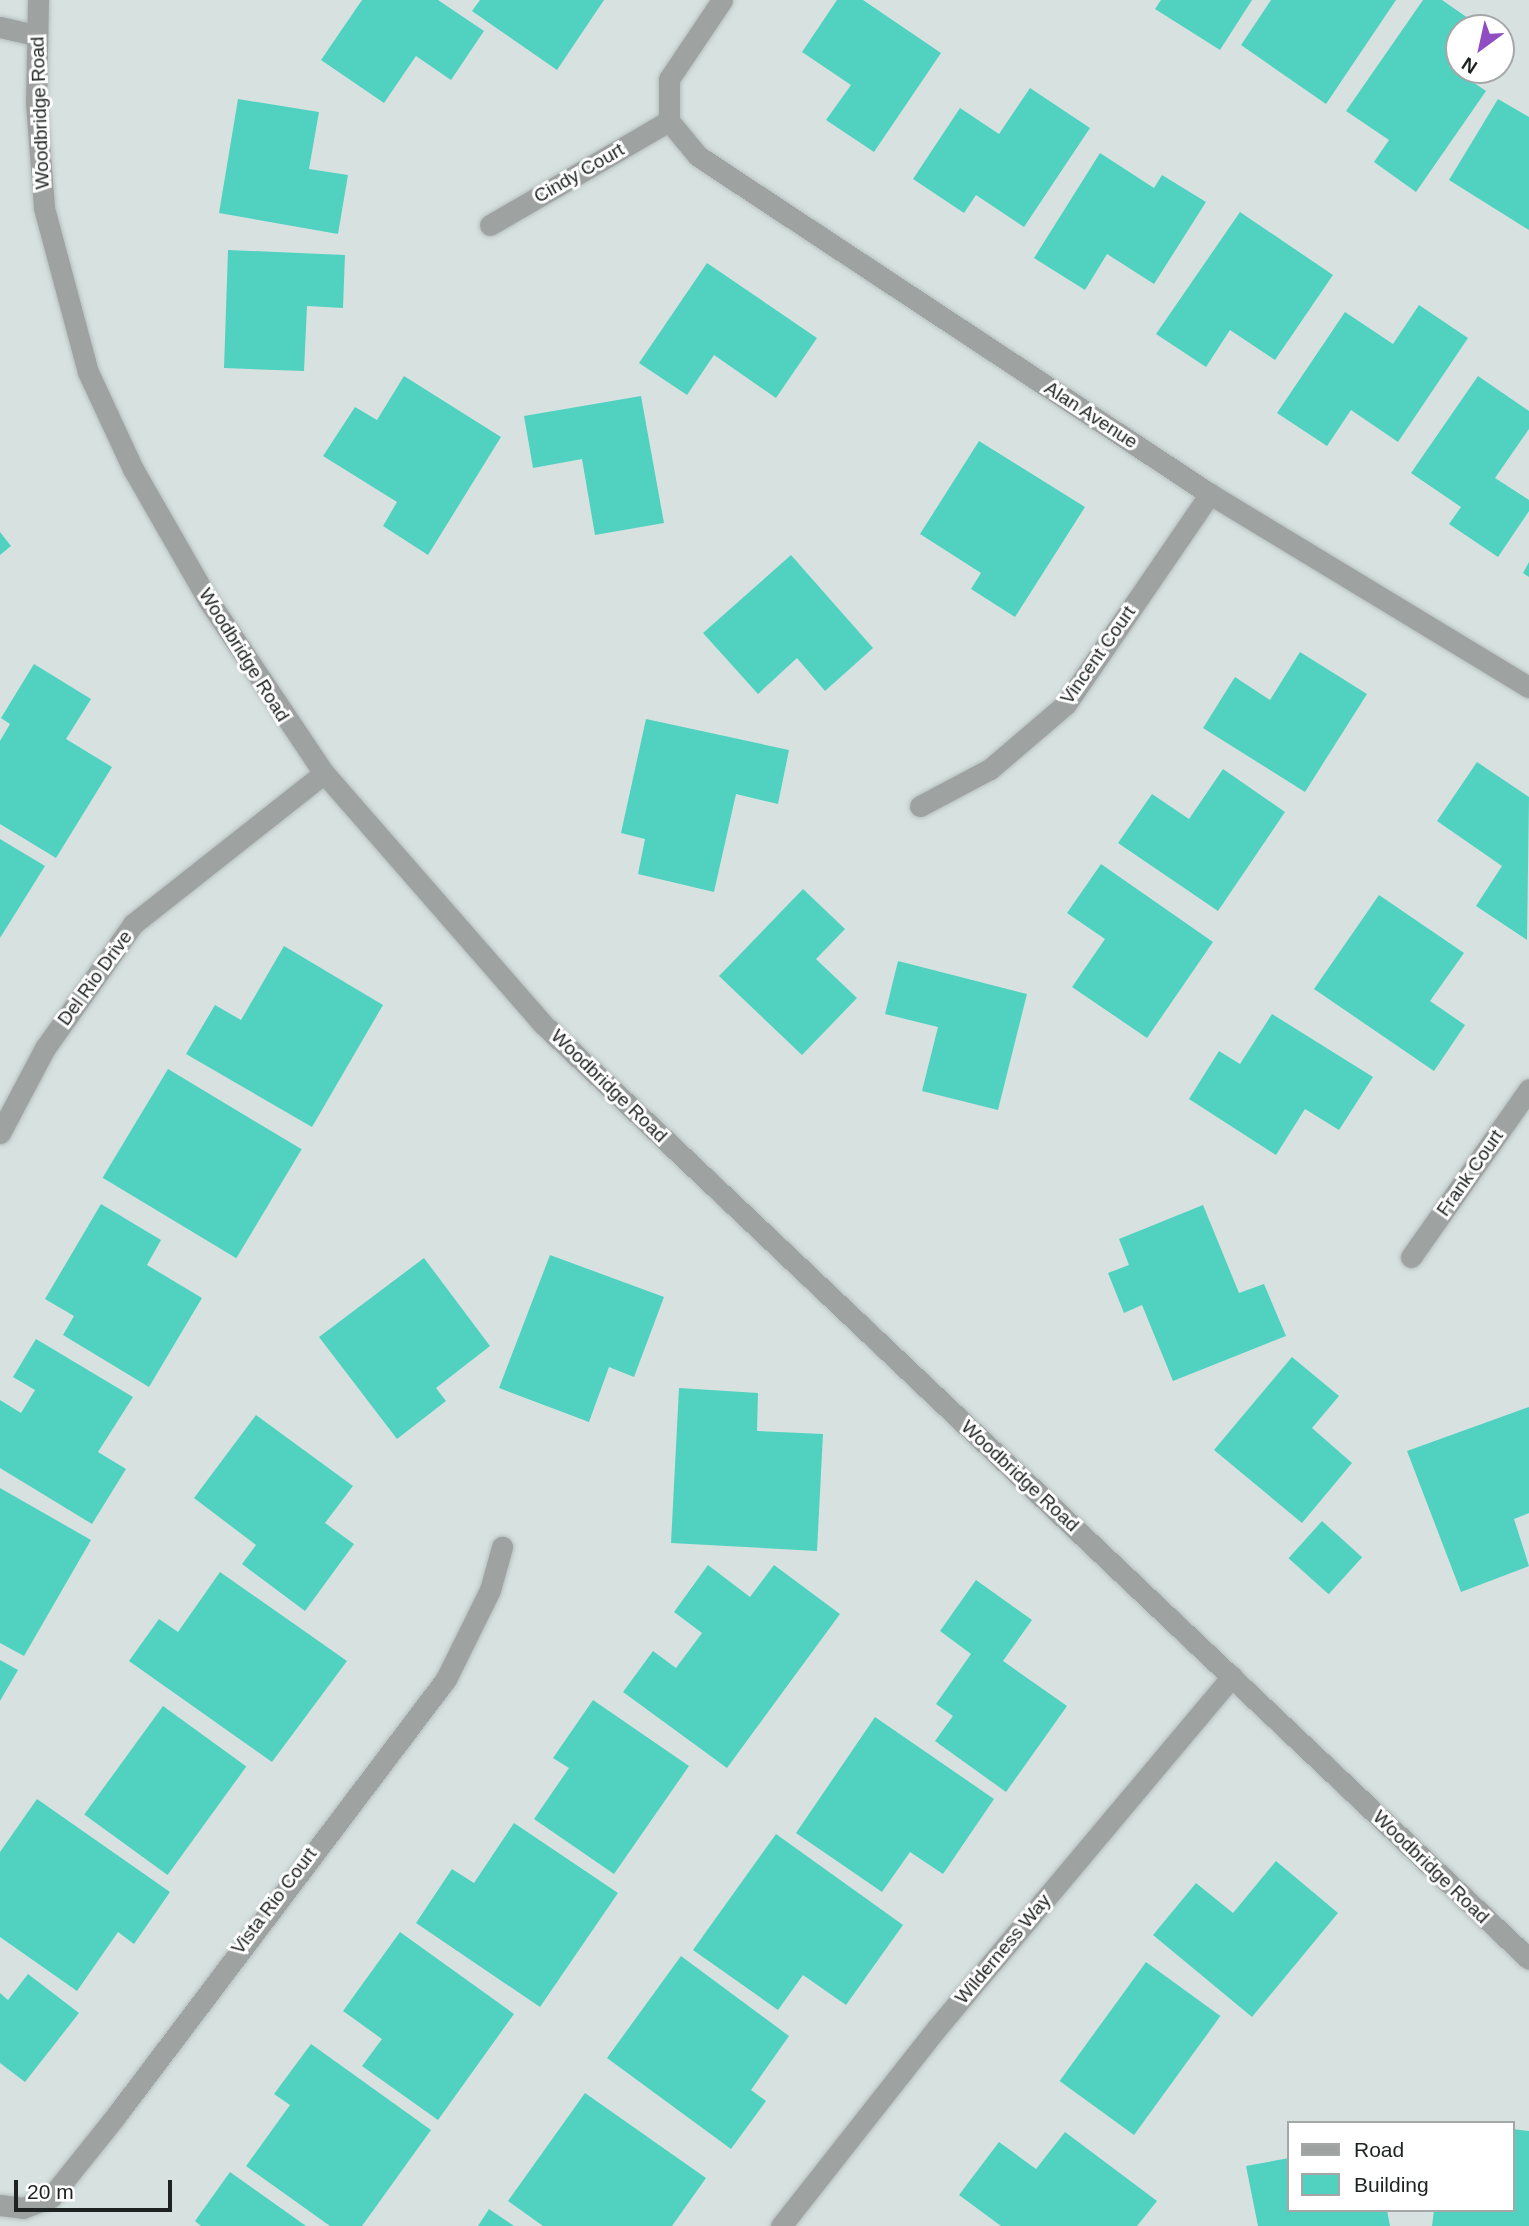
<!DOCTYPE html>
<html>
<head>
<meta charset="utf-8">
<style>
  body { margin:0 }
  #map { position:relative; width:1529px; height:2226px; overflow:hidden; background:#d7e2e0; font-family:Helvetica,sans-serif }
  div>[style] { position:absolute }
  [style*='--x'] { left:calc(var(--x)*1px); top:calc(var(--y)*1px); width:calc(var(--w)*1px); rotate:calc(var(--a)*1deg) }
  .building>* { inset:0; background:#51d2c0; transform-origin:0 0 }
  .roads { filter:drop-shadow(0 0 2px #b6bfbe) drop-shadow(0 0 2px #b6bfbe) }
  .service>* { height:21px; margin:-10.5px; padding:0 10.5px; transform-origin:10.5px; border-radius:10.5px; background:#9ea2a1 }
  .minor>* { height:21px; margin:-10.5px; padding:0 10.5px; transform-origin:10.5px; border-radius:10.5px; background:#9ea2a1 }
  .tertiary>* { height:21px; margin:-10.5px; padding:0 10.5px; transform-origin:10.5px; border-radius:10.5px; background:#9ea2a1 }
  span { translate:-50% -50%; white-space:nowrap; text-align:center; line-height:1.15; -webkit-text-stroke:6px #fff; paint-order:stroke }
  .street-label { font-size:19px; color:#1e2221 }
  .legend { position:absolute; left:1287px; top:2121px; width:228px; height:91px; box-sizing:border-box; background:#fff; border:2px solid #a5a7a6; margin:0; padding:9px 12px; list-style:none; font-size:21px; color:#1e2221 }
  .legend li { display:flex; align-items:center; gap:14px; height:35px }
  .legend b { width:35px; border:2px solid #a5a7a6 }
  .north { position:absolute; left:1445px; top:14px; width:70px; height:70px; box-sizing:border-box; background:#fff; border:2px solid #a5a7a6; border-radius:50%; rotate:213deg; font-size:19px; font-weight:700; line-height:28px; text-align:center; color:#1e2221 }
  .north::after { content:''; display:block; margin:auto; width:24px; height:32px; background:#904dc1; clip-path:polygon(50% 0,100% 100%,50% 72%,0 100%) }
  .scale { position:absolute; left:14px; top:2180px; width:158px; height:32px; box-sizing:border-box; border:4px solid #1e2221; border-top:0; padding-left:9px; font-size:21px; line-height:24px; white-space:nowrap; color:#1e2221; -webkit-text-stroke:5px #fff; paint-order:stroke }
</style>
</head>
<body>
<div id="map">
  <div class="building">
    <div style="clip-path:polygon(362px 0,438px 0,484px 31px,451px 80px,416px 56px,384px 103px,321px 60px)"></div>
    <div style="clip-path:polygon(480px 0,604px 0,557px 70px,472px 11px)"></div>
    <div style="clip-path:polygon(837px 0,863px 0,941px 53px,874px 152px,826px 120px,851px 85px,802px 52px)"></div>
    <div style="clip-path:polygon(1161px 0,1252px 0,1220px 50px,1155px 9px)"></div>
    <div style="clip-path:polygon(1271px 0,1396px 0,1326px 104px,1241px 45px)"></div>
    <div style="clip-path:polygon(1423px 0,1442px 0,1478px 25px,1459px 28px,1459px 52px,1449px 66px,1486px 91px,1416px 192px,1374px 162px,1389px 140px,1346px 111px)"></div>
    <div style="clip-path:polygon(1030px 88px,1090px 128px,1024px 227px,976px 195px,964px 213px,913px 179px,960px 108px,999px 134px)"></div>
    <div style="clip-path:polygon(238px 99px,319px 112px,309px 169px,348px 175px,338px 234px,219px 213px)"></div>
    <div style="clip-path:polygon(1498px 99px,1529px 117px,1529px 230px,1449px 180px)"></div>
    <div style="clip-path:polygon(1100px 153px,1154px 188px,1162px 175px,1206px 202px,1154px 284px,1107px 254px,1085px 290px,1034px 258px)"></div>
    <div style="clip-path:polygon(1240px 212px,1333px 275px,1275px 360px,1230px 330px,1206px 367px,1156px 334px)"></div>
    <div style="clip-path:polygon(228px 250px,345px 255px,343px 308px,307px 306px,304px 371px,224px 368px)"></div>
    <div style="clip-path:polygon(707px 263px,817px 338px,776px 398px,714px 355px,687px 395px,639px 363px)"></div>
    <div style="clip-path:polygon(1419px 305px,1468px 338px,1398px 442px,1351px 410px,1327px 446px,1277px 413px,1345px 312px,1393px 344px)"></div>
    <div style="clip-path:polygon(404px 376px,501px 437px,428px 555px,383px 526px,397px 502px,323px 456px,355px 407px,377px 420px)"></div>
    <div style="clip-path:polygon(1478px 376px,1529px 411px,1529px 429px,1495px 478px,1529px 500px,1529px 511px,1498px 557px,1449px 524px,1461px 507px,1411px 473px)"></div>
    <div style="clip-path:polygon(641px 396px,664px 523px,595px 535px,582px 459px,533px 468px,524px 416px)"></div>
    <div style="clip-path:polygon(979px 441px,1085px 507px,1015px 617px,971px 589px,981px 573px,920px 534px)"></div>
    <div style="clip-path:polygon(0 532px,11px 546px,0 555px)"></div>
    <div style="clip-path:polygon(791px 555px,873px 648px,825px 691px,797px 658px,758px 694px,703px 633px)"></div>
    <div style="clip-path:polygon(1529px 562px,1529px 577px,1523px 573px)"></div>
    <div style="clip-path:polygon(1300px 652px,1367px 694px,1305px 792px,1203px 728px,1235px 677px,1270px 700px)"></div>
    <div style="clip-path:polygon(34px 664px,91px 699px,66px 739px,112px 767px,56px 858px,0 824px,0 741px,10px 724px,1px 718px)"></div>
    <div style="clip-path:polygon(646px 719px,789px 750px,778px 804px,736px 794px,714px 892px,638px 874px,645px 839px,621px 833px)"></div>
    <div style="clip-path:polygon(1477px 762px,1529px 797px,1527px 940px,1476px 906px,1502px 866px,1437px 821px)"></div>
    <div style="clip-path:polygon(1223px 769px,1285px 812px,1218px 911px,1118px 843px,1152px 794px,1189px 819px)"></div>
    <div style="clip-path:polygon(0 839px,45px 866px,0 938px)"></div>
    <div style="clip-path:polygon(1101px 864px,1213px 942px,1147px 1038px,1072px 987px,1105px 939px,1067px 913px)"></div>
    <div style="clip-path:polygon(803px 889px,845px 929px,816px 959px,857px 998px,802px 1055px,719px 976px)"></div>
    <div style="clip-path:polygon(1379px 895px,1464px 953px,1430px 1001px,1465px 1025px,1434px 1071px,1314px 989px)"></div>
    <div style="clip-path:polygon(284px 946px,383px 1005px,312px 1127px,186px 1054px,215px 1005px,241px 1020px)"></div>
    <div style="clip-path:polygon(898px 961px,1027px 994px,998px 1110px,922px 1091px,938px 1027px,885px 1014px)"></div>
    <div style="clip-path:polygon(1272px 1014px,1373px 1077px,1339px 1130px,1305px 1109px,1276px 1155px,1189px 1099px,1219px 1051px,1240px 1064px)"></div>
    <div style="left:168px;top:1069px;width:156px;height:127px;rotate:31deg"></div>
    <div style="clip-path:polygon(101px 1204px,161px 1240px,147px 1265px,202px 1298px,149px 1387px,63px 1335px,74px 1316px,45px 1299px)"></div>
    <div style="clip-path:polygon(1203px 1205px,1239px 1293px,1264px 1284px,1286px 1336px,1173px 1381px,1142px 1305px,1124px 1313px,1108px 1273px,1129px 1265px,1119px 1239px)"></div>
    <div style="clip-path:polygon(550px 1255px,664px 1297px,634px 1377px,609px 1367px,589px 1422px,499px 1388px)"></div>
    <div style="clip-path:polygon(424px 1258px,490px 1346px,436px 1388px,446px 1401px,397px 1439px,319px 1337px)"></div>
    <div style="clip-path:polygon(36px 1339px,133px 1397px,98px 1452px,126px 1469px,92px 1524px,0 1468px,0 1400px,21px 1413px,35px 1390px,13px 1377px)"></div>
    <div style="clip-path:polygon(1292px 1357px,1339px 1396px,1312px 1428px,1352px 1463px,1302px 1523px,1214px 1450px)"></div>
    <div style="clip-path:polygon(679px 1388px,758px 1393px,757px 1431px,823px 1434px,817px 1551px,671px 1543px)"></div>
    <div style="clip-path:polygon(1529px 1407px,1529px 1513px,1514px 1519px,1529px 1566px,1461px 1592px,1407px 1451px)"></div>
    <div style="clip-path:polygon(256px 1415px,353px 1486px,325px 1523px,354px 1544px,305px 1611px,242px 1564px,256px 1545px,194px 1498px)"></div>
    <div style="clip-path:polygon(0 1488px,91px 1540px,24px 1656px,0 1643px)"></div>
    <div style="left:1322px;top:1521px;width:54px;height:50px;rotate:42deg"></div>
    <div style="clip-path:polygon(708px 1565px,750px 1597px,774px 1565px,840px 1614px,727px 1768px,623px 1692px,653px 1651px,676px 1668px,702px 1633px,674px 1612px)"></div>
    <div style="clip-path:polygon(220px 1572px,347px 1661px,272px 1762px,129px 1661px,159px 1619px,178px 1632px)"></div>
    <div style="clip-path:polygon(976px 1580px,1032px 1620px,1003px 1661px,1067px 1706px,1006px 1792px,935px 1741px,953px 1716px,936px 1704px,971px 1654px,940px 1631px)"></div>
    <div style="clip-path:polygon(0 1660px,18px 1670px,0 1701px)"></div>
    <div style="clip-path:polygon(593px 1700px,689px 1766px,614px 1874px,534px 1819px,569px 1768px,553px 1758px)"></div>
    <div style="left:163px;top:1706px;width:103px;height:134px;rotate:36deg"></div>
    <div style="clip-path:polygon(875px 1717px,994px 1799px,943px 1874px,910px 1852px,882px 1892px,796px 1833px)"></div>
    <div style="clip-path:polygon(37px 1799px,170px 1892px,134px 1944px,118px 1932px,77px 1991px,0 1937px,0 1852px)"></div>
    <div style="clip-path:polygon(514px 1823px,618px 1893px,540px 2007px,416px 1923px,452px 1869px,474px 1883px)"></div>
    <div style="clip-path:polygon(776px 1834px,903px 1925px,846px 2005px,803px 1975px,778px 2010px,693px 1950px)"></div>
    <div style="clip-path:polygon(1276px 1861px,1338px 1913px,1252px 2017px,1153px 1935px,1196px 1883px,1233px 1913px)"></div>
    <div style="clip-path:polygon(400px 1932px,514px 2014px,438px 2120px,362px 2066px,382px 2039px,343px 2011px)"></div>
    <div style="clip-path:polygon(681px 1956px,789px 2036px,751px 2090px,766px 2101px,731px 2149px,607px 2058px)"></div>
    <div style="left:1146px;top:1962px;width:92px;height:147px;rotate:36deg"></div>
    <div style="clip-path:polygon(28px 1974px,79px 2013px,25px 2082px,0 2063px,0 1993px,8px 2000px)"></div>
    <div style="clip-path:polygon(311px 2044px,431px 2130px,362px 2226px,330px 2226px,246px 2166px,290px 2105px,274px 2094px)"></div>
    <div style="clip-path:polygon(585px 2093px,706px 2178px,672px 2226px,543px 2226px,508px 2201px)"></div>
    <div style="clip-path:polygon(1513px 2129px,1529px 2131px,1529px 2226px,1432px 2226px,1434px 2210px,1513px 2210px)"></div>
    <div style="clip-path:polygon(1065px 2132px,1157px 2201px,1137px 2226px,1001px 2226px,959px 2195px,999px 2142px,1036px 2169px)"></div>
    <div style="clip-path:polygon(1289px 2158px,1289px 2210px,1387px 2210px,1390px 2226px,1258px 2226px,1246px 2166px)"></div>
    <div style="clip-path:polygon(230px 2172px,306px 2226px,201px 2226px,195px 2221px)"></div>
    <div style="clip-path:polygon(489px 2209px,514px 2226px,478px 2226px)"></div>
  </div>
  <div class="roads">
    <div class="service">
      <div style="--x:0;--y:27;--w:37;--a:13"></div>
    </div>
    <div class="minor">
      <div style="--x:669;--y:121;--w:45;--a:50.4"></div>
      <div style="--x:698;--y:156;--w:614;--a:33.43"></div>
      <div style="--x:1210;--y:494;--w:373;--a:31.2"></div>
      <div style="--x:669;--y:121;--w:42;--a:-90"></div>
      <div style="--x:669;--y:79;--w:95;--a:-56.1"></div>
      <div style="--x:490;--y:225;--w:207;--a:-30.2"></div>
      <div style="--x:920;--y:806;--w:79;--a:-27.9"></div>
      <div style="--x:990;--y:769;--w:100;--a:-40.5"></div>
      <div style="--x:1066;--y:704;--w:255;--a:-55.6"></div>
      <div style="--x:0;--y:1133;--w:96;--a:-62.1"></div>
      <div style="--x:45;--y:1048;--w:152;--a:-54.6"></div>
      <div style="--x:133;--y:924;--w:243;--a:-38.3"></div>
      <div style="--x:1411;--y:1257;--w:205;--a:-54.9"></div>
      <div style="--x:0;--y:2205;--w:23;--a:7"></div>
      <div style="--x:23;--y:2208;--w:30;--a:-21"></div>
      <div style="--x:51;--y:2197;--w:102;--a:-51.3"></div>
      <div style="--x:115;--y:2117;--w:549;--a:-52.92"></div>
      <div style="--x:446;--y:1679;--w:99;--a:-63.7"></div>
      <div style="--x:490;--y:1590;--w:45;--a:-74.4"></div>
      <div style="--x:781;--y:2226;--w:252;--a:-51.8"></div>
      <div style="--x:937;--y:2028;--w:459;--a:-50"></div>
    </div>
    <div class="tertiary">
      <div style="--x:38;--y:0;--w:103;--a:91.1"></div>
      <div style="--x:36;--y:103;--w:105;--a:85.6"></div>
      <div style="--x:44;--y:208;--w:170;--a:75"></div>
      <div style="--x:88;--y:372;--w:107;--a:65.1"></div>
      <div style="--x:133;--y:469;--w:151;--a:60.2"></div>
      <div style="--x:208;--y:600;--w:208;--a:56.2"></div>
      <div style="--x:324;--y:773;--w:335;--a:48.9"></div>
      <div style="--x:544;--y:1025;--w:1357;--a:43.48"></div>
    </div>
  </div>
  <div class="street-label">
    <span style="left:40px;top:113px;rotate:-92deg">Woodbridge Road</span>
    <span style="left:579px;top:173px;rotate:-30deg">Cindy Court</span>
    <span style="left:1091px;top:415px;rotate:33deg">Alan Avenue</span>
    <span style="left:244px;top:655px;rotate:58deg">Woodbridge Road</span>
    <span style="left:1098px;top:655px;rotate:-55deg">Vincent Court</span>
    <span style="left:95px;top:978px;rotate:-54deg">Del Rio Drive</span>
    <span style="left:609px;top:1086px;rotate:44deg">Woodbridge Road</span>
    <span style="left:1470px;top:1173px;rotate:-55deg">Frank Court</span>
    <span style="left:1020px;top:1476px;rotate:43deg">Woodbridge Road</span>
    <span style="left:1431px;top:1867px;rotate:44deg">Woodbridge Road</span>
    <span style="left:274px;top:1901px;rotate:-53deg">Vista Rio Court</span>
    <span style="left:1003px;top:1949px;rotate:-50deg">Wilderness Way</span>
  </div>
  <ul class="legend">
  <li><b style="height:9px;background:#9ea2a1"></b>Road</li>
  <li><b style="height:19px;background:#51d2c0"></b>Building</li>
  </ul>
  <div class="north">N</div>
  <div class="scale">20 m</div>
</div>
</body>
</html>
